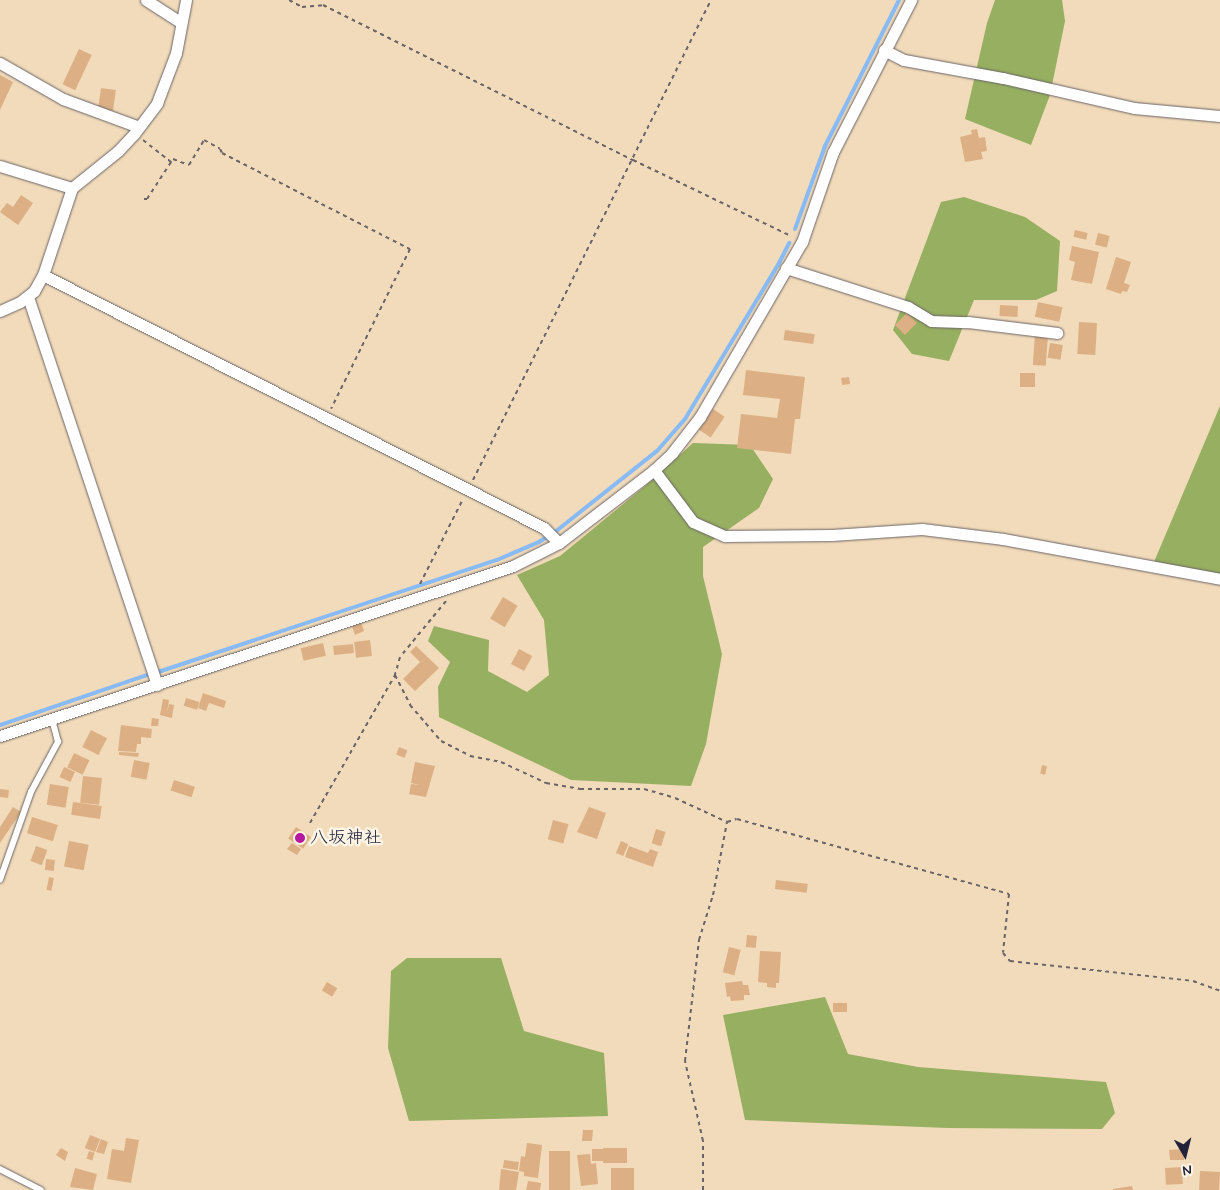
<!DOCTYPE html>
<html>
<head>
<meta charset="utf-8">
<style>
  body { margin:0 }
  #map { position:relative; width:1220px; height:1190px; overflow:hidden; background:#f1dbba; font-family:Mynerve,"Klee One",sans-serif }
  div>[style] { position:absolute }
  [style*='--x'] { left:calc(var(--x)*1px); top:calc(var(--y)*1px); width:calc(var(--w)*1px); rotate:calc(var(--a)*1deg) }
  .forest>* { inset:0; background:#97af60 }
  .stream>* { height:4px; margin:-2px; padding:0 2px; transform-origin:2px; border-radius:2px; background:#88bbf5 }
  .building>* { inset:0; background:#dcb084; transform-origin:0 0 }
  .path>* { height:2px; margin-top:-1px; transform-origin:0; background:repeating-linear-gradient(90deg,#6a6367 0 4px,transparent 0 8px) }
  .roads { filter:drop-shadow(0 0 1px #6a6367) drop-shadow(0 0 1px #6a6367) }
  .service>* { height:5.5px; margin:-2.75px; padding:0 2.75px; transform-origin:2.75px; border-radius:2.75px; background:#fff }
  .minor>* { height:11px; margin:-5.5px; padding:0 5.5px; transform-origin:5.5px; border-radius:5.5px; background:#fff }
  .dots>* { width:14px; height:14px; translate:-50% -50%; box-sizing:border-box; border:2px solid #fcf5e5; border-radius:50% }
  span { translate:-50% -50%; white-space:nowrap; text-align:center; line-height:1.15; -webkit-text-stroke:5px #fcf5e5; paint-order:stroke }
  .poi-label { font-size:18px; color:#22223b }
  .left { translate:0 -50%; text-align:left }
  .north { position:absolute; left:1160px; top:1130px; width:50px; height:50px; -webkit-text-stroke:4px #fcf5e5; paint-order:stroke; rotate:172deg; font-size:14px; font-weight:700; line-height:20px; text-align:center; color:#22223b }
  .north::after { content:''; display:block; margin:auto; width:18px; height:22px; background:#22223b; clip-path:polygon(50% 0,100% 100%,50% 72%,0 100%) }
</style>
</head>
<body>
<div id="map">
  <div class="forest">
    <div style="clip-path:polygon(995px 0,1062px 0,1065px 21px,1050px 95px,1031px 145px,965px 119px,987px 23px)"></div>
    <div style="clip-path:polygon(964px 197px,1025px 217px,1060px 241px,1057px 291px,1036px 300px,974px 300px,949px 361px,912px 354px,893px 330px,941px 202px)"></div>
    <div style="clip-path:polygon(1220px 406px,1220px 576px,1154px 562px)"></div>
    <div style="clip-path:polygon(693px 443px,750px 445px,773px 479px,759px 508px,703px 547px,703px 576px,722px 654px,706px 744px,691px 786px,571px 780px,439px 717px,438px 687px,450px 662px,428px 641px,434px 626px,489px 640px,488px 671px,527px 692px,549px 675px,544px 620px,517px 575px,560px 556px,644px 487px)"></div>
    <div style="clip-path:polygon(407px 958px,501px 958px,524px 1031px,604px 1053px,608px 1116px,409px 1121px,388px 1048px,391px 971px)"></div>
    <div style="clip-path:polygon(825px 997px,848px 1054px,918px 1067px,1106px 1082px,1115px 1113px,1102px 1129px,948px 1128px,745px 1120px,723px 1015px)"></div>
  </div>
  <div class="stream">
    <div style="--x:795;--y:229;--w:88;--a:-70.1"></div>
    <div style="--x:825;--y:146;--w:164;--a:-63.1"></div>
    <div style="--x:158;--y:672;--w:357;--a:-18.3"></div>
    <div style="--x:497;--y:560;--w:46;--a:-23.2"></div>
    <div style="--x:539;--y:542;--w:19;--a:-32"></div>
    <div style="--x:555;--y:532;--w:130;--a:-38.5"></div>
    <div style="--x:657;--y:451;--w:43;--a:-48.8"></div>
    <div style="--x:685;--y:419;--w:180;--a:-58.9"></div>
    <div style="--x:778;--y:265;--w:25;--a:-63"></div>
    <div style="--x:0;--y:725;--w:155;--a:-18.8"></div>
  </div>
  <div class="building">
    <div style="left:79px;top:49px;width:14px;height:39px;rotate:25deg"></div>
    <div style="clip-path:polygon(0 75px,13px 82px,0 110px)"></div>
    <div style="left:101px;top:88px;width:15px;height:21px;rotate:8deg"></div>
    <div style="clip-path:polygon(977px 129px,979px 138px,985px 137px,987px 151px,981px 152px,983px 159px,965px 162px,960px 137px,972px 134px,971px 130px)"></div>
    <div style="clip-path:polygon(21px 195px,33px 203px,18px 225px,0 212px,7px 203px,13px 207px)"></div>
    <div style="left:1075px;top:230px;width:13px;height:7px;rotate:13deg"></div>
    <div style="left:1098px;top:233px;width:12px;height:12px;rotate:14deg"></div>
    <div style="clip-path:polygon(1072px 246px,1099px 252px,1092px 284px,1071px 280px,1075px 262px,1069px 260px)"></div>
    <div style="clip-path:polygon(1116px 257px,1131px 262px,1124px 283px,1130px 285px,1127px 292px,1122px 291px,1121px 294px,1106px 289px)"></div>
    <div style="left:1038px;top:302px;width:25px;height:15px;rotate:12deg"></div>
    <div style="left:1000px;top:305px;width:18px;height:11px;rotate:3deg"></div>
    <div style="left:907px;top:313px;width:14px;height:17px;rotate:45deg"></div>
    <div style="left:1079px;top:322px;width:18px;height:32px;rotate:3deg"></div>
    <div style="left:785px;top:330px;width:30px;height:10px;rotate:8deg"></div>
    <div style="left:1035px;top:334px;width:13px;height:31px;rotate:4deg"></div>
    <div style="left:1050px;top:343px;width:13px;height:15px;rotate:9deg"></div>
    <div style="clip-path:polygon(746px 370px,805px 377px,800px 419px,795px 419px,791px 454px,737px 448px,741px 414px,777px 418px,780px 399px,743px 395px)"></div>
    <div style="left:1020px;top:373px;width:15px;height:14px"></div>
    <div style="left:849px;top:377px;width:7px;height:8px;rotate:82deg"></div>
    <div style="left:713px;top:409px;width:14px;height:25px;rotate:34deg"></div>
    <div style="left:503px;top:597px;width:17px;height:25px;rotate:31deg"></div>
    <div style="clip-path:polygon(361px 622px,364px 631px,355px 635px,352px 626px)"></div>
    <div style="left:370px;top:640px;width:16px;height:16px;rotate:83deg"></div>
    <div style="left:323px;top:643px;width:13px;height:23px;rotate:77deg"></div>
    <div style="left:353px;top:644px;width:9px;height:20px;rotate:84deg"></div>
    <div style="clip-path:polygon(416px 646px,439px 668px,415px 691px,403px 679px,420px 662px,410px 652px)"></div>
    <div style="left:519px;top:649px;width:15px;height:17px;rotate:28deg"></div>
    <div style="clip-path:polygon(203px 693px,226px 701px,224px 708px,209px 703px,206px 711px,198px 708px)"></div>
    <div style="left:186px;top:698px;width:14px;height:8px;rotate:17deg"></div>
    <div style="clip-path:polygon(163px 699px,169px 700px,167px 713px,169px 704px,174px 705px,172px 718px,160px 715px)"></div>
    <div style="clip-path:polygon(152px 718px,159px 719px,158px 726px,151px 726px)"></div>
    <div style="clip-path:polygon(121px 725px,152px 729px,151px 738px,141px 737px,141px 744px,137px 744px,136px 752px,118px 751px)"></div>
    <div style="left:91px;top:730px;width:18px;height:19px;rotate:27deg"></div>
    <div style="left:399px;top:747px;width:9px;height:8px;rotate:21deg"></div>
    <div style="clip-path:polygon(119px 752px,139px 753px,138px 757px,119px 755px)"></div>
    <div style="left:74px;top:753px;width:17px;height:16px;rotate:25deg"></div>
    <div style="left:134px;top:760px;width:16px;height:17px;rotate:11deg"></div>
    <div style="clip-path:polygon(415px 762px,435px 766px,426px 797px,409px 794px,411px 784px,420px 785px,411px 783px)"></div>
    <div style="left:1042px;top:765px;width:5px;height:9px;rotate:11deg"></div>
    <div style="left:64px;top:767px;width:12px;height:11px;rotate:24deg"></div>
    <div style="left:83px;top:776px;width:19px;height:27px;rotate:6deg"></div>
    <div style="left:174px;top:780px;width:22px;height:11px;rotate:18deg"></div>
    <div style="left:50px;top:784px;width:19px;height:21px;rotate:9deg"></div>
    <div style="left:0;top:789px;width:9px;height:8px;rotate:6deg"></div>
    <div style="left:73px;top:802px;width:29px;height:13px;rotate:8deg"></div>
    <div style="clip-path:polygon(13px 807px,21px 812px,0 843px,0 827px)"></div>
    <div style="clip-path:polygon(589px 807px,606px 813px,597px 839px,577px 832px)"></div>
    <div style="left:32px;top:817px;width:27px;height:17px;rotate:17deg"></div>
    <div style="left:553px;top:820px;width:16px;height:20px;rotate:15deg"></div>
    <div style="left:296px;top:827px;width:18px;height:14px;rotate:34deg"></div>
    <div style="left:656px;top:829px;width:10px;height:15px;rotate:17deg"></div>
    <div style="left:69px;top:841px;width:20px;height:26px;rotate:11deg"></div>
    <div style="left:621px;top:841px;width:8px;height:13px;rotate:23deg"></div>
    <div style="clip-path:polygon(292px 843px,301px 849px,297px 855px,287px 849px)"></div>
    <div style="left:36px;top:846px;width:12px;height:16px;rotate:20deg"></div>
    <div style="clip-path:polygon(629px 846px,648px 853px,650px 849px,658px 852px,653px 867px,625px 857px)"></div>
    <div style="left:46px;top:859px;width:9px;height:11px;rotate:6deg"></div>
    <div style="left:49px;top:877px;width:5px;height:13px;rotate:11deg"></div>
    <div style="left:776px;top:880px;width:32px;height:9px;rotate:7deg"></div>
    <div style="left:747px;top:935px;width:10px;height:12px;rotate:6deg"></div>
    <div style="left:729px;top:947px;width:12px;height:26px;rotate:14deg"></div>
    <div style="clip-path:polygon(760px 951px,781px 952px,779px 983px,776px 983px,776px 988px,767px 987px,767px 983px,758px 982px)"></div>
    <div style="clip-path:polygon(742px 981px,743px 985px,748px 985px,750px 995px,744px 995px,744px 1000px,731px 1001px,730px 996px,727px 997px,725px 983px)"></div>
    <div style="left:327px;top:982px;width:12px;height:10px;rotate:31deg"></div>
    <div style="left:833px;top:1003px;width:14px;height:9px"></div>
    <div style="clip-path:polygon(583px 1130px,593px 1130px,592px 1141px,582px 1141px)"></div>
    <div style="left:90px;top:1135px;width:11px;height:14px;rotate:22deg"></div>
    <div style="clip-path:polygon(126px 1138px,139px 1140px,131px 1183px,107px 1179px,112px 1149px,124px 1151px)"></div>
    <div style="clip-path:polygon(101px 1139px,108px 1142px,104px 1154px,96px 1152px)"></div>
    <div style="clip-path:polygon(527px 1143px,542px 1145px,538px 1178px,524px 1176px,524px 1172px,519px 1171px,521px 1156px,525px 1157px)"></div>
    <div style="clip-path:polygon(61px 1148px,68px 1152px,65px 1161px,56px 1155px)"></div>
    <div style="left:603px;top:1148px;width:24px;height:15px"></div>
    <div style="left:592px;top:1149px;width:11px;height:12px"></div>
    <div style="clip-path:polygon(1184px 1149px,1184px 1160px,1170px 1160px,1169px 1150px)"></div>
    <div style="left:89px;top:1151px;width:6px;height:8px;rotate:18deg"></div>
    <div style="left:549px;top:1151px;width:21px;height:39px"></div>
    <div style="clip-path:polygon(590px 1154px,591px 1164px,596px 1163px,598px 1184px,581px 1186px,577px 1155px)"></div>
    <div style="left:504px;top:1160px;width:15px;height:8px;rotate:8deg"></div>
    <div style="left:1182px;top:1167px;width:17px;height:17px;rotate:87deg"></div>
    <div style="clip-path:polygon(75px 1168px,97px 1174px,93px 1190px,70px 1187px)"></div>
    <div style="left:634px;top:1168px;width:22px;height:23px;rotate:90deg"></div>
    <div style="clip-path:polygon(501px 1169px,519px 1172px,516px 1190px,499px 1190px)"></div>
    <div style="left:1200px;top:1171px;width:20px;height:19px;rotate:3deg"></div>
    <div style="clip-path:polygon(528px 1181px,541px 1183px,540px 1190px,526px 1190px)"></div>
    <div style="clip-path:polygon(1132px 1186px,1133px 1190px,1113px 1190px,1113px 1189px)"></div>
  </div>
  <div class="path">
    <div style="--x:289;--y:0;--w:15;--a:28"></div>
    <div style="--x:302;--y:7;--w:21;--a:-5"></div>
    <div style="--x:323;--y:5;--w:347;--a:26.6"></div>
    <div style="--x:633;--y:160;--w:175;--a:25.7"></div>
    <div style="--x:143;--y:140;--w:36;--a:38"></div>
    <div style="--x:144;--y:199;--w:3;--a:0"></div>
    <div style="--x:147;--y:199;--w:48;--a:-57"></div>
    <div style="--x:173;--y:159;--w:17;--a:21"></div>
    <div style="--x:189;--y:165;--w:29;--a:-59"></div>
    <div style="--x:204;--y:140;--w:18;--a:29"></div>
    <div style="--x:220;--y:149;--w:4;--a:63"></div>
    <div style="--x:222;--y:153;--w:211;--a:27.1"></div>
    <div style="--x:410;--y:249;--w:178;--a:116.3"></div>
    <div style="--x:473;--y:480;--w:536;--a:-63.63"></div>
    <div style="--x:420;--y:584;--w:95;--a:-63.2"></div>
    <div style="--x:446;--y:601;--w:72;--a:129.4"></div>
    <div style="--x:400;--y:657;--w:19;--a:106"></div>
    <div style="--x:395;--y:675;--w:34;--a:63"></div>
    <div style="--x:410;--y:705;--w:48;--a:49.3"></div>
    <div style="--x:441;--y:741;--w:33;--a:27"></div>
    <div style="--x:470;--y:756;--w:32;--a:11"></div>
    <div style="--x:501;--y:762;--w:50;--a:25"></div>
    <div style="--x:546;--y:783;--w:35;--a:10"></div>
    <div style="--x:580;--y:789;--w:64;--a:0"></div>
    <div style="--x:644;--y:789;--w:32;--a:16"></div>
    <div style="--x:675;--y:798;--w:57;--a:24.8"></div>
    <div style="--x:310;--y:823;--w:171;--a:-60.1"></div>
    <div style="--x:703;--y:1190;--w:49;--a:-90"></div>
    <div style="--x:703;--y:1141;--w:82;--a:-102.7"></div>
    <div style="--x:685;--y:1061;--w:122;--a:-83.4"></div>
    <div style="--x:699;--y:940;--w:47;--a:-72.7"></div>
    <div style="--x:713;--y:895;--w:74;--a:-79.1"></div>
    <div style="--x:727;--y:822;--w:10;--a:-17"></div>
    <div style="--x:737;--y:819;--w:282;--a:15.4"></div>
    <div style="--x:1009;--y:894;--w:59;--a:95.8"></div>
    <div style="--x:1003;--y:953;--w:11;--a:49"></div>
    <div style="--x:1010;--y:961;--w:184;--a:6.2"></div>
    <div style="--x:1193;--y:981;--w:29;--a:20"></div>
  </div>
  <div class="roads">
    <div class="service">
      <div style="--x:0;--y:880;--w:93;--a:-70.6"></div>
      <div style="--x:31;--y:792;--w:57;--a:-61.6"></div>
      <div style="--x:58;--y:742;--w:23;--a:-105"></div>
      <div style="--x:0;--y:1169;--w:46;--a:27.1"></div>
    </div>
    <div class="minor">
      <div style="--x:146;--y:0;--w:40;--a:32.9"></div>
      <div style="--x:884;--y:50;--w:22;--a:27"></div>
      <div style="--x:904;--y:60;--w:101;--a:10.3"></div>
      <div style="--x:1003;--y:78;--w:134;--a:12.9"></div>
      <div style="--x:1134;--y:108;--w:86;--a:5.3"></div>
      <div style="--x:0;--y:63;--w:73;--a:29.7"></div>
      <div style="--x:63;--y:99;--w:81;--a:20.2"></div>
      <div style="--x:0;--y:166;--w:75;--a:17"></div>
      <div style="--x:786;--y:268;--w:128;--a:17.7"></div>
      <div style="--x:908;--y:307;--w:27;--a:31"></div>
      <div style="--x:931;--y:321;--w:37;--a:2"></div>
      <div style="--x:968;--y:322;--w:90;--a:7"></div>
      <div style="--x:43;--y:275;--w:561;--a:26.79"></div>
      <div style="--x:544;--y:528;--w:21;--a:45"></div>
      <div style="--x:28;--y:297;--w:409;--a:71.6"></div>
      <div style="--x:0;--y:311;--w:22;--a:-24"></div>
      <div style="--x:20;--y:302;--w:18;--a:-38"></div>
      <div style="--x:34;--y:291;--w:18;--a:-61"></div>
      <div style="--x:43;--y:275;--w:92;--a:-71.6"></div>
      <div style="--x:72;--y:188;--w:59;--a:-38.8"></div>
      <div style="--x:118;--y:151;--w:23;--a:-47"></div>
      <div style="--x:134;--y:134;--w:39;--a:-53"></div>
      <div style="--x:157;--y:103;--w:53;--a:-69.2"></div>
      <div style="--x:176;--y:53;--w:54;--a:-79.3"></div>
      <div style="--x:654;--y:470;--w:65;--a:53.1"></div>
      <div style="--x:693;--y:522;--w:35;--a:24"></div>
      <div style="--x:725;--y:536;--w:107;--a:-0.5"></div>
      <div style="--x:832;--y:535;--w:90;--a:-3.8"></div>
      <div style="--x:922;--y:529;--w:82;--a:7"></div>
      <div style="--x:1003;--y:539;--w:221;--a:10.4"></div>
      <div style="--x:0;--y:736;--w:540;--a:-18.33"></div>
      <div style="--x:513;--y:566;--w:51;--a:-26.6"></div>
      <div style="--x:559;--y:543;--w:120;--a:-37.5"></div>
      <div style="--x:654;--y:470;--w:25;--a:-43"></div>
      <div style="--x:672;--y:453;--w:46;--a:-52.1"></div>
      <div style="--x:700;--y:417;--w:203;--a:-59.8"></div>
      <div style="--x:802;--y:242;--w:95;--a:-71"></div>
      <div style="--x:833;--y:152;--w:171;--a:-62.8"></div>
    </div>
  </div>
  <div class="dots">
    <div style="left:300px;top:838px;background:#b5179e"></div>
  </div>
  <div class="poi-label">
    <span class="left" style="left:310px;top:838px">八坂神社</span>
  </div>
  <div class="north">N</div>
</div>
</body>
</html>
